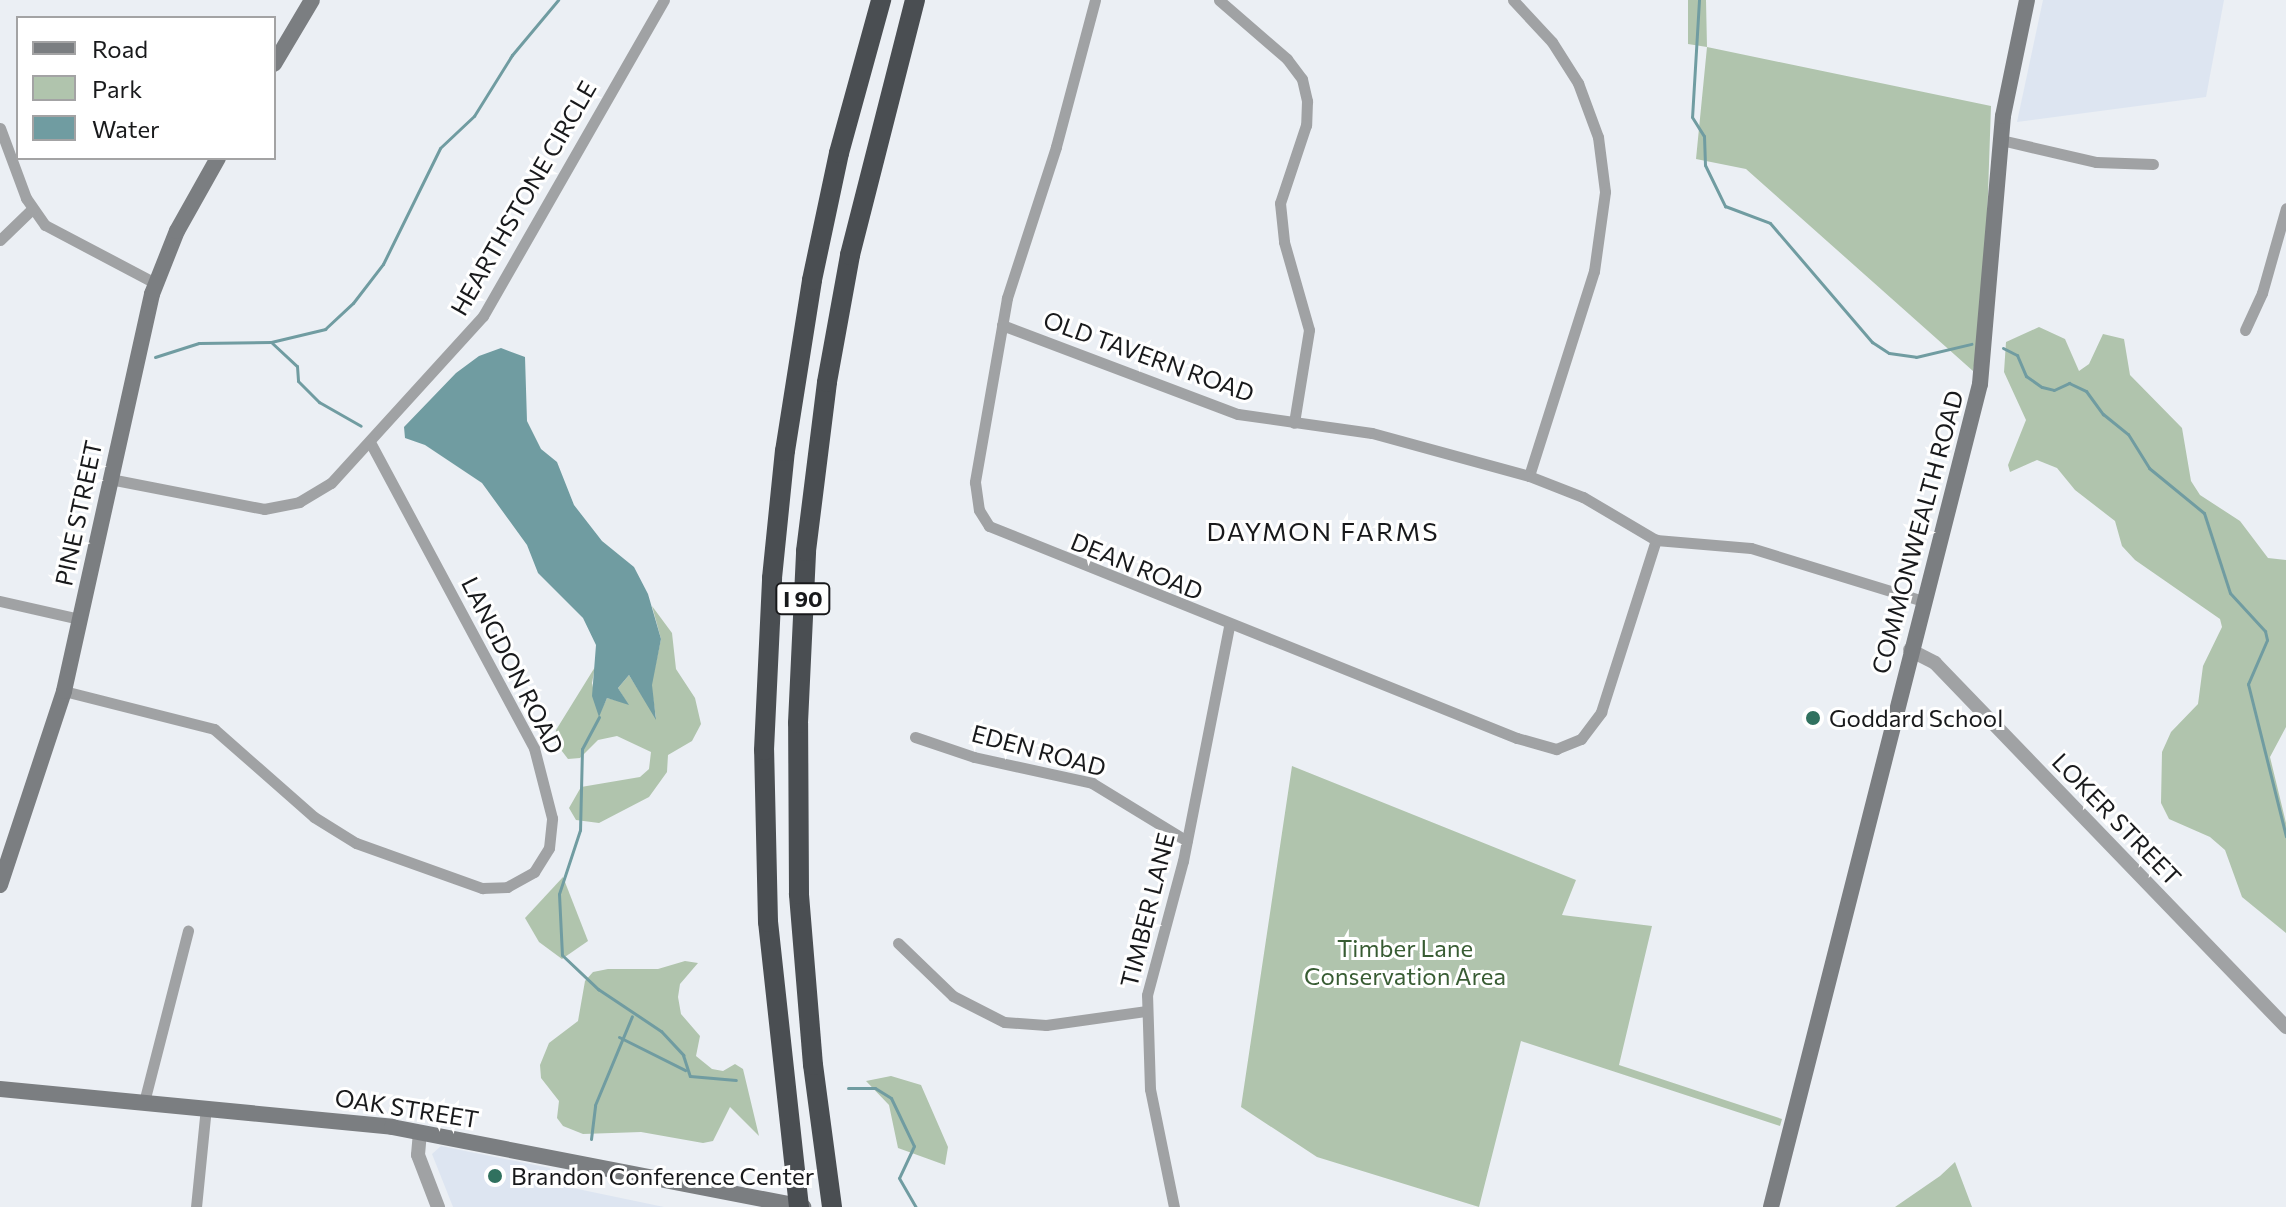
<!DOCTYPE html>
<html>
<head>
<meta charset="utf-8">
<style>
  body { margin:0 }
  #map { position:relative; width:2286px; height:1207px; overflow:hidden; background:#ebeff4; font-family:Commissioner,sans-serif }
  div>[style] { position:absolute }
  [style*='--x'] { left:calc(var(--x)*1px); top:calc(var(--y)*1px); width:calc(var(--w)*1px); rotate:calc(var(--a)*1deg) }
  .built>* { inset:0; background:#dde5f1 }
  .green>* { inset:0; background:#b0c4ad }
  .water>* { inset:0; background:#709ca1 }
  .stream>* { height:3px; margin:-1.5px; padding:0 1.5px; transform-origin:1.5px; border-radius:1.5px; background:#709ca1 }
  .minor>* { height:11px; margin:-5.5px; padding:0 5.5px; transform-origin:5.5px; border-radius:5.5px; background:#a0a2a4 }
  .tertiary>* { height:14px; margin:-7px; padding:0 7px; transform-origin:7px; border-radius:7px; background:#a0a2a4 }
  .secondary>* { height:16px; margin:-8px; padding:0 8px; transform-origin:8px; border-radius:8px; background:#7b7e81 }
  .motorway>* { height:20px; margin:-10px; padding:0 10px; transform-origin:10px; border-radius:10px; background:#4a4e52 }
  .dots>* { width:22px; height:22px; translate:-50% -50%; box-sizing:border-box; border:4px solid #fff; border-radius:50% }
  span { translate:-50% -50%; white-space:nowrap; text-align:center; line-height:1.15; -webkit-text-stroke:6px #fff; paint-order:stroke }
  .shield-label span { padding:2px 6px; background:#fff; border:2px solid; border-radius:6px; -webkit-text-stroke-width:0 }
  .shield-label { font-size:22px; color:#18191b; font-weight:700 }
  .street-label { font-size:24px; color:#18191b }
  .poi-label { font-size:24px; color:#18191b }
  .left { translate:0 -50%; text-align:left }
  .park-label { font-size:24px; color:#385c33 }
  .neighbourhood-label { font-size:26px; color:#18191b; letter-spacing:2px }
  .legend { position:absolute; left:16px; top:16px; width:260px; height:144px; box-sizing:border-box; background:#fff; border:2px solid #a3a3a4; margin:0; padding:10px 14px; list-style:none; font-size:24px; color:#18191b }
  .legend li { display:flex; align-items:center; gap:16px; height:40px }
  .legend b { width:40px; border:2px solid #a3a3a4 }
</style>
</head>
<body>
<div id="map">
  <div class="built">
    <div style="clip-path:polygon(2043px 0,2224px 0,2206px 97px,2017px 122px)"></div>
    <div style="clip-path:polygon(441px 1146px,550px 1168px,549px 1183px,664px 1207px,453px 1207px,432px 1154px)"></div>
  </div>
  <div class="green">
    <div style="clip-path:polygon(1688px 0,1706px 0,1707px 47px,1991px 106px,1984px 310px,1973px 371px,1746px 169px,1696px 159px,1707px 47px,1688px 44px)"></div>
    <div style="clip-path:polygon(2039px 327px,2065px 339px,2079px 371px,2089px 364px,2103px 334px,2124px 339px,2130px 375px,2182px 428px,2191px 481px,2200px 495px,2240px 521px,2268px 558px,2286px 560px,2286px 727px,2270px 757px,2286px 823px,2286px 933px,2242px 897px,2225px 850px,2210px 837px,2169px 819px,2161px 803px,2162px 752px,2171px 732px,2198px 704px,2203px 666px,2222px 627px,2220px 619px,2135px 560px,2122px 546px,2115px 521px,2075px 490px,2057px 468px,2037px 460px,2010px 472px,2008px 465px,2026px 420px,2004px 372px,2006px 342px)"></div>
    <div style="clip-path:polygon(652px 606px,672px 633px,676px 669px,695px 698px,701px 724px,692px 741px,668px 755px,667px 772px,649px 797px,599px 823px,576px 820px,569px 808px,581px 787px,640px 777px,649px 769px,651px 752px,617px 736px,598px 740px,580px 758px,568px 759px,555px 742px,556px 730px,595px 667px,592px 683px,599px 715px,607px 698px,627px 703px,618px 688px,629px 675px,656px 718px,651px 685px,661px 639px)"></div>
    <div style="clip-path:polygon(1292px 766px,1576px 880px,1562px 915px,1652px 926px,1619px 1065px,1782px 1119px,1780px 1126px,1521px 1041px,1479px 1207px,1317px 1157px,1241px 1107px)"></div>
    <div style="clip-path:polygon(563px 877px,588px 941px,562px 959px,539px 942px,525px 918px)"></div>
    <div style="clip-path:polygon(685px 961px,698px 963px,680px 984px,678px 997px,681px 1014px,700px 1036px,696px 1056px,712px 1069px,723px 1071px,735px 1064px,743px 1069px,759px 1136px,730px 1107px,713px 1141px,703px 1143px,641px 1132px,583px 1134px,563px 1126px,557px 1118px,559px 1101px,541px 1078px,540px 1065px,549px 1043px,578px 1021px,585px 981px,593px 972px,608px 969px,658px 969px)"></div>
    <div style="clip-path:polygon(891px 1076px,921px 1085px,948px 1147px,945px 1165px,898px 1148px,889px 1105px,866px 1081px)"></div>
    <div style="clip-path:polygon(1955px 1162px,1972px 1207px,1895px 1207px,1940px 1176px)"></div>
  </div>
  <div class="water">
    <div style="clip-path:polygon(501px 348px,525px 357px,527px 421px,541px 449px,557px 462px,574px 505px,602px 541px,634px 567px,648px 594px,661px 639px,652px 685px,656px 720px,629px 675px,618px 688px,629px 705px,607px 698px,599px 717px,592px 696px,596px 645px,583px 618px,538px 573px,527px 545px,482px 483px,425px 445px,405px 438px,404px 427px,456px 373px,479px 356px)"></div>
  </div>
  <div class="stream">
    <div style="--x:1699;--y:0;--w:117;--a:93.4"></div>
    <div style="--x:1692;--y:117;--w:22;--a:58"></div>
    <div style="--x:1704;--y:136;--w:29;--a:88"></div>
    <div style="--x:1705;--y:165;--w:46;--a:64"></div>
    <div style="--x:1725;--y:206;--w:48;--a:20.7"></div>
    <div style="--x:1770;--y:223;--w:157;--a:49.4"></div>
    <div style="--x:1872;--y:342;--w:20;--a:33"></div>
    <div style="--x:1889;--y:353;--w:27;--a:8"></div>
    <div style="--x:1916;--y:357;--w:57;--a:-13.3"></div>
    <div style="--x:271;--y:342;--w:56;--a:-13.5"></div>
    <div style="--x:325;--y:329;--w:38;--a:-43"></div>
    <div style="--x:353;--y:303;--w:49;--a:-52.4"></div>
    <div style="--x:383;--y:264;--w:129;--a:-63.8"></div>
    <div style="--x:440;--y:148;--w:47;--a:-43.3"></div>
    <div style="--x:474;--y:116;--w:72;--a:-58.1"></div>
    <div style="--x:512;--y:55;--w:72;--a:-50.1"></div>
    <div style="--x:2003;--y:348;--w:16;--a:27"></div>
    <div style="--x:2017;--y:355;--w:23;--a:67"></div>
    <div style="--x:2026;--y:376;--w:19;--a:35"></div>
    <div style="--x:2042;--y:387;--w:12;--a:14"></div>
    <div style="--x:2054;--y:390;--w:17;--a:-25"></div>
    <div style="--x:2069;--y:383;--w:19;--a:25"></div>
    <div style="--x:2086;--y:391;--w:29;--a:54"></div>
    <div style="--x:2103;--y:414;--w:32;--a:39"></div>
    <div style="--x:2128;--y:434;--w:40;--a:58"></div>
    <div style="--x:2149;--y:468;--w:71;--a:39.3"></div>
    <div style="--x:2204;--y:513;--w:84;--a:72"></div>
    <div style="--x:2230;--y:593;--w:52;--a:47.4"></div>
    <div style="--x:2265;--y:631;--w:9;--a:77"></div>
    <div style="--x:2267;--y:640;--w:48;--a:113.4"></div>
    <div style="--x:2248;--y:684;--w:157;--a:76"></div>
    <div style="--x:155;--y:357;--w:46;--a:-17.7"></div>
    <div style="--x:199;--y:343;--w:72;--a:-0.8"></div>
    <div style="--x:271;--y:342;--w:35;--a:43"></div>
    <div style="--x:297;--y:366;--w:15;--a:86"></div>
    <div style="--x:298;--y:381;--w:30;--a:45"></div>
    <div style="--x:319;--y:402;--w:48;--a:29.7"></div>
    <div style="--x:599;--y:717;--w:36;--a:118"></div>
    <div style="--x:582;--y:749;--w:81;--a:91.4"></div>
    <div style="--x:580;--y:830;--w:67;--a:108.2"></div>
    <div style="--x:559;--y:894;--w:61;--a:87.2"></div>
    <div style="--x:562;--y:955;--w:50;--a:43.4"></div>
    <div style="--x:598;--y:989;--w:76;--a:33.7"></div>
    <div style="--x:661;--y:1031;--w:33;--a:47"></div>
    <div style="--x:683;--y:1055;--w:22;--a:72"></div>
    <div style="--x:690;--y:1076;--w:46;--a:5"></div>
    <div style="--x:619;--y:1037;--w:74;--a:26.6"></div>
    <div style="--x:848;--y:1088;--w:27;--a:0"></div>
    <div style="--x:875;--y:1088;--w:19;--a:32"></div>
    <div style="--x:891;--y:1098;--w:53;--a:64.4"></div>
    <div style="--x:914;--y:1146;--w:35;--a:115"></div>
    <div style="--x:899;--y:1178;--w:34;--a:60"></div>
    <div style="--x:591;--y:1139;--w:34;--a:-83"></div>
    <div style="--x:595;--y:1105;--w:96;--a:-67.4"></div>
  </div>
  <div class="minor">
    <div style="--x:1095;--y:0;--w:152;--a:104.9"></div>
    <div style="--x:1056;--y:147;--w:159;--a:108"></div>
    <div style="--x:1007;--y:298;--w:187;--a:99.9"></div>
    <div style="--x:975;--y:482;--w:28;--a:82"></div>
    <div style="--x:979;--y:510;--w:19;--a:58"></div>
    <div style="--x:989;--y:526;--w:569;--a:21.88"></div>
    <div style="--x:1517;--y:738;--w:41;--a:15.8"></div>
    <div style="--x:1556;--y:749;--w:27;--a:-22"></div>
    <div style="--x:1581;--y:739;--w:34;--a:-53"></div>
    <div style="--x:1601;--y:712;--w:181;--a:-72.3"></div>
    <div style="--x:1219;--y:0;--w:90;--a:40.9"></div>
    <div style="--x:1287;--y:59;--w:25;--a:53"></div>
    <div style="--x:1302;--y:79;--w:23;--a:77"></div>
    <div style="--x:1307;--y:101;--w:24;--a:92"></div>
    <div style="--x:1306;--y:125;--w:82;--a:108.4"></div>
    <div style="--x:1280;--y:203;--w:39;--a:84"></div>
    <div style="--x:1284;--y:242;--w:91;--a:74.1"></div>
    <div style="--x:1309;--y:330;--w:94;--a:99.2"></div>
    <div style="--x:1513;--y:0;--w:57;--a:47.1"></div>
    <div style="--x:1552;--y:42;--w:49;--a:57.6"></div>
    <div style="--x:1578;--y:83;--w:58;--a:69.7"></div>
    <div style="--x:1598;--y:137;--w:55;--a:82.7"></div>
    <div style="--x:1605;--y:192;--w:80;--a:97.9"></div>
    <div style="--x:1594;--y:271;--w:215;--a:107.6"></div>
    <div style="--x:0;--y:128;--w:75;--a:69.6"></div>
    <div style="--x:26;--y:198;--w:33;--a:55"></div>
    <div style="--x:45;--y:225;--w:124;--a:27.8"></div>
    <div style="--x:2001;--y:140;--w:98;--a:13"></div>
    <div style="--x:2096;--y:162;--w:57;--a:2"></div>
    <div style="--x:0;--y:240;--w:45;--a:-44.1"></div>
    <div style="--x:1002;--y:325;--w:252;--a:20.7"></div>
    <div style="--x:1238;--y:414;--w:135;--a:8.1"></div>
    <div style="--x:1372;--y:433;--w:163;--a:15.3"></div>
    <div style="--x:1529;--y:476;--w:58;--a:21.3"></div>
    <div style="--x:1583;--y:497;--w:85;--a:30.5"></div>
    <div style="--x:1656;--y:540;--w:95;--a:4.8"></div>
    <div style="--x:1751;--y:548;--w:180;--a:17.1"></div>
    <div style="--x:2245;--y:330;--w:41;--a:-65.3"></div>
    <div style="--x:2262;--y:293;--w:88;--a:-74.2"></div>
    <div style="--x:110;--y:479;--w:157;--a:11"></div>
    <div style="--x:264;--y:509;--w:36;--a:-11"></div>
    <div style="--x:299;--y:502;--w:37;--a:-31"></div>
    <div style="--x:331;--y:483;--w:226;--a:-47.7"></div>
    <div style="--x:483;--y:316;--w:364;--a:-60.2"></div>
    <div style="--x:0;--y:601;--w:82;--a:12.7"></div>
    <div style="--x:64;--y:691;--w:155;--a:14.2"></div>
    <div style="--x:214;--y:729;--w:133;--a:41.3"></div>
    <div style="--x:314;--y:817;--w:49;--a:31.8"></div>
    <div style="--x:356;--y:843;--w:134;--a:19.7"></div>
    <div style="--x:482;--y:888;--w:25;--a:-2"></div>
    <div style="--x:507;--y:887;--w:31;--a:-29"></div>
    <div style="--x:534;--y:872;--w:28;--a:-58"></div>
    <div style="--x:549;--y:848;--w:30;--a:-84"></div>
    <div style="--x:552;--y:818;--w:72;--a:-104.4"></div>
    <div style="--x:534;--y:748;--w:347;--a:-118.2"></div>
    <div style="--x:915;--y:737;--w:62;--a:18.7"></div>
    <div style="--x:974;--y:757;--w:121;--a:12.4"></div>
    <div style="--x:1092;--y:783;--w:111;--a:31.4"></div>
    <div style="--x:898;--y:943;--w:76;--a:43.9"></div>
    <div style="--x:953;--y:996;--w:57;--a:27"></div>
    <div style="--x:1004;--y:1022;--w:42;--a:4.1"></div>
    <div style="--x:1046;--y:1025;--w:100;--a:-8"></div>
    <div style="--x:144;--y:1102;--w:177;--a:-75.6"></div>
    <div style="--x:196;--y:1207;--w:100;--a:-84.3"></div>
    <div style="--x:1174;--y:1207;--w:120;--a:-101.5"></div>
    <div style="--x:1150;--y:1089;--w:94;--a:-91.8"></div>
    <div style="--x:1147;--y:995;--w:139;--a:-75"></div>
    <div style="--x:1183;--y:861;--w:239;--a:-78.9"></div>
  </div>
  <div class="tertiary">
    <div style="--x:1910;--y:650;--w:28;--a:27"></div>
    <div style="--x:1935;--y:663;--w:506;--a:46.04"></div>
    <div style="--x:420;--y:1132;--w:23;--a:95"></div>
    <div style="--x:418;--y:1155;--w:56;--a:69"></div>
  </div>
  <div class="secondary">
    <div style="--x:274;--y:64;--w:74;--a:-59.3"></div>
    <div style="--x:0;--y:885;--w:204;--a:-71.7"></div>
    <div style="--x:64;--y:691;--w:407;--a:-77.5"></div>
    <div style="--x:152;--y:294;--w:68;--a:-68.4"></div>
    <div style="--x:177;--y:231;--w:84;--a:-60.7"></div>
    <div style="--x:0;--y:1089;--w:394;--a:5.5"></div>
    <div style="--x:392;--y:1127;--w:419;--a:11"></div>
    <div style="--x:1771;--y:1207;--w:849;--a:-75.75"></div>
    <div style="--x:1980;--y:384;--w:269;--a:-85.1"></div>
    <div style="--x:2003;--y:116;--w:118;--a:-78.3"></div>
  </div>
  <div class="motorway">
    <div style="--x:799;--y:1207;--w:287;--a:-96.2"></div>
    <div style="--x:768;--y:922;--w:172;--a:-91.3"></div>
    <div style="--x:764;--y:750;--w:172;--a:-87.3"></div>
    <div style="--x:772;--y:578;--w:128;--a:-84.2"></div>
    <div style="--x:785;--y:451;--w:173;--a:-81"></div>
    <div style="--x:812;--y:280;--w:130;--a:-78"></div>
    <div style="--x:839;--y:153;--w:159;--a:-74.6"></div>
    <div style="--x:832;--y:1207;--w:143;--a:-97.6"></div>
    <div style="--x:813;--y:1065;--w:172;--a:-94.7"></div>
    <div style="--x:799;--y:894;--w:171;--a:-90.3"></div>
    <div style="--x:798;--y:723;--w:172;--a:-87.3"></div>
    <div style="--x:806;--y:551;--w:170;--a:-82.9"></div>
    <div style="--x:827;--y:382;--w:129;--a:-79.7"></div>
    <div style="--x:850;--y:255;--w:263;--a:-75.7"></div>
  </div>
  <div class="dots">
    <div style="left:1813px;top:718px;background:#30715f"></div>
    <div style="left:495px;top:1176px;background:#30715f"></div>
  </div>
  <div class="shield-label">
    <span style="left:803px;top:599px">I 90</span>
  </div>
  <div class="street-label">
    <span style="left:523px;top:198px;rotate:-60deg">HEARTHSTONE CIRCLE</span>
    <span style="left:1149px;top:356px;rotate:20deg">OLD TAVERN ROAD</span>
    <span style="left:78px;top:513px;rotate:-78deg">PINE STREET</span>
    <span style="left:1917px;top:532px;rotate:-75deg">COMMONWEALTH ROAD</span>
    <span style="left:1137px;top:566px;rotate:22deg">DEAN ROAD</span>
    <span style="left:513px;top:665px;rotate:63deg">LANGDON ROAD</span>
    <span style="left:1039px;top:750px;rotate:15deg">EDEN ROAD</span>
    <span style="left:2117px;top:819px;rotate:46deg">LOKER STREET</span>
    <span style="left:1147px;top:910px;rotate:-76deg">TIMBER LANE</span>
    <span style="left:407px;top:1108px;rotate:9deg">OAK STREET</span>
  </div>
  <div class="poi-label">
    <span class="left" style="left:1829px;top:718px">Goddard School</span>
    <span class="left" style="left:511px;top:1176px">Brandon Conference Center</span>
  </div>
  <div class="park-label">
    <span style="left:1405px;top:962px">Timber Lane<br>Conservation Area</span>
  </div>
  <div class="neighbourhood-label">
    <span style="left:1323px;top:531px">DAYMON FARMS</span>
  </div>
  <ul class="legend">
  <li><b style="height:10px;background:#7b7e81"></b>Road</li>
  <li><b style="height:22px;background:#b0c4ad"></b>Park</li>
  <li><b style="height:22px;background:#709ca1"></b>Water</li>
  </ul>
</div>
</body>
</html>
